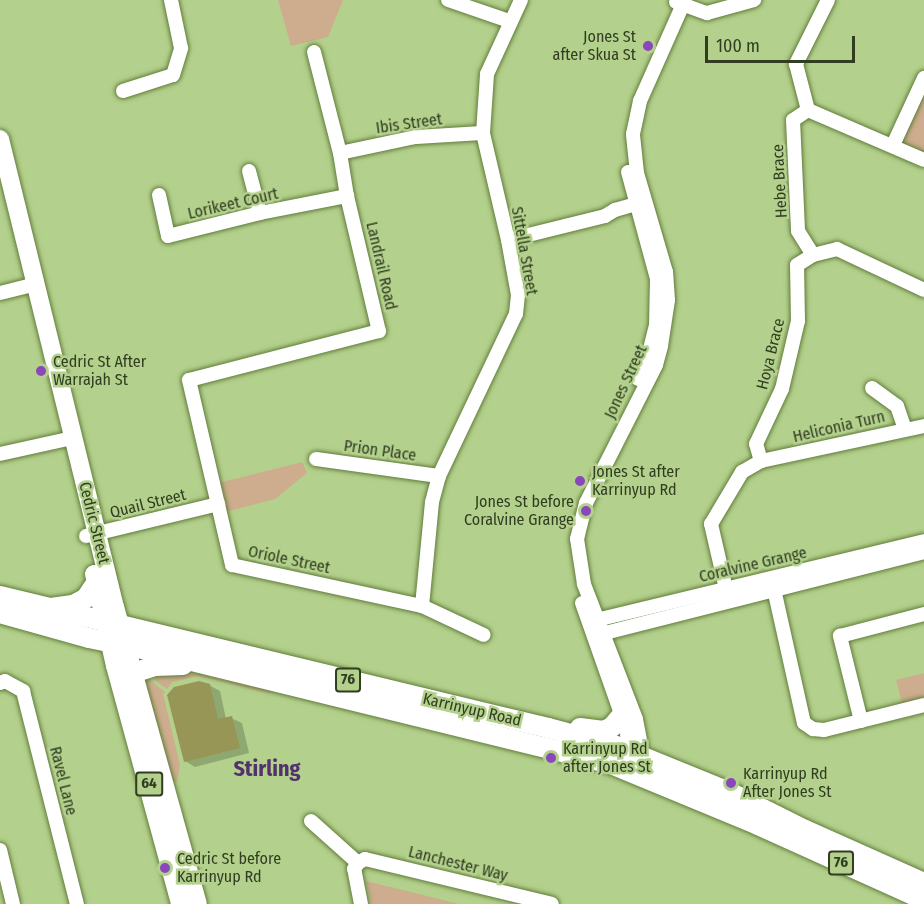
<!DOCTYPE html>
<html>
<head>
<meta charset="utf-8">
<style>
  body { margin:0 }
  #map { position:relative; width:924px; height:904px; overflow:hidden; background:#b3d18c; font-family:"Fira Sans Condensed",sans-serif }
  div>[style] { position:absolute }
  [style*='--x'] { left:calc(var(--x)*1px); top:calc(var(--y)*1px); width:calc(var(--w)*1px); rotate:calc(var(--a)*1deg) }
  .green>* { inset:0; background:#cdad8d }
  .shadow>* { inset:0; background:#0003 }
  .building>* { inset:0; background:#979657 }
  .roads { filter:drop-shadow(0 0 2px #627d3b) drop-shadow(0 0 2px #627d3b) }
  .minor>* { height:14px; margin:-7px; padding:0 7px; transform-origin:7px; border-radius:7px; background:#fff }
  .major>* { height:18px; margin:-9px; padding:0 9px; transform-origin:9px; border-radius:9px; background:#fff }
  .highway>* { height:20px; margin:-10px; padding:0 10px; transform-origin:10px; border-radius:10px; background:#fff }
  .dots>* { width:16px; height:16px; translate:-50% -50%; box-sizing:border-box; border:3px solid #b3d18c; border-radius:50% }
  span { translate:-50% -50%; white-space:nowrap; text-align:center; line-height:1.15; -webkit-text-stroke:5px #b3d18c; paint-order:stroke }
  .shield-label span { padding:2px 4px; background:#b3d18c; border:2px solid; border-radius:4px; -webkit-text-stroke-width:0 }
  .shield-label { font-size:15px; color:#313d21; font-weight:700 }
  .poi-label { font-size:16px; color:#313d21 }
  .right { translate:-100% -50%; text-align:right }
  .left { translate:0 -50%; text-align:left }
  .street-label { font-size:16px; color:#313d21 }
  .district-label { font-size:22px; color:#52326c; font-weight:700 }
  .scale { position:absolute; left:705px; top:36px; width:150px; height:27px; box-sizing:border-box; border:3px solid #313d21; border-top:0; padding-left:8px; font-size:18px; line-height:21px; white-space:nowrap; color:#313d21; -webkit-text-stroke:4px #b3d18c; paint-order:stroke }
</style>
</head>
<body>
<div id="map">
  <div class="green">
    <div style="clip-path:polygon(278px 0,343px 0,328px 37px,291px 46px)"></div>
    <div style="clip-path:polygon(924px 78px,924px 160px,893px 145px)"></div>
    <div style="clip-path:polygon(302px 462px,307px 473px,275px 499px,226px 512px,218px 483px)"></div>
    <div style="clip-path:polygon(182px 670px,249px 686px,267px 686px,271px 694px,198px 676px,172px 682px,167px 689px,157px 682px,152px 673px)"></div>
    <div style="clip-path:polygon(924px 673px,924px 702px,903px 707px,896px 680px)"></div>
    <div style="clip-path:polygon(147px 678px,165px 692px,163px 694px,180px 765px,177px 782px,173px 782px,144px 694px)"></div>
    <div style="clip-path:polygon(366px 881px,459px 904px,371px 904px)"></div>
  </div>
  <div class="shadow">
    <div style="clip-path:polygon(209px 685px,220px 691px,226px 719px,231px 718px,242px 723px,249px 753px,195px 767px,185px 761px)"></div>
  </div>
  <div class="building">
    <div style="clip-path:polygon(199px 681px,210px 684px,218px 719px,232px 716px,240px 748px,184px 762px,167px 695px,174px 687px)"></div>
  </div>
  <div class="roads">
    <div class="minor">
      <div style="--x:448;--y:0;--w:65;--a:19"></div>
      <div style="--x:828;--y:0;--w:72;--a:116.6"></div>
      <div style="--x:796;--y:64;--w:48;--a:75.4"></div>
      <div style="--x:808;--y:110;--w:126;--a:23.3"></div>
      <div style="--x:676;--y:2;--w:33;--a:20"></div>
      <div style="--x:707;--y:13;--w:49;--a:-15.5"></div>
      <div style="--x:314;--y:52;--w:104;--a:75.6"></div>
      <div style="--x:340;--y:153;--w:44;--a:80.8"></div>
      <div style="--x:347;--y:196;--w:139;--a:76.7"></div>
      <div style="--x:379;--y:331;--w:196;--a:165.5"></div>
      <div style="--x:189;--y:380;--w:190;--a:76.9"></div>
      <div style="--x:232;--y:565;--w:194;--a:12.2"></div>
      <div style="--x:422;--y:606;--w:68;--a:25.1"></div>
      <div style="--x:123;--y:91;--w:52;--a:-17.7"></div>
      <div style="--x:173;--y:75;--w:28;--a:-73"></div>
      <div style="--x:181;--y:48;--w:49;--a:-101.8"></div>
      <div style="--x:808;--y:110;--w:18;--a:146"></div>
      <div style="--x:793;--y:120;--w:111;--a:87.4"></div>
      <div style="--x:798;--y:231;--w:28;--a:58"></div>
      <div style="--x:893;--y:145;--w:74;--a:-65.2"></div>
      <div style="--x:340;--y:153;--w:77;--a:-12"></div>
      <div style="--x:415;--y:137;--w:68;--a:-3.4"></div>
      <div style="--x:249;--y:171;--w:43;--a:75.3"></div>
      <div style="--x:628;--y:172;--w:111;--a:74.8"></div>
      <div style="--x:657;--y:279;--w:46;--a:91.2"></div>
      <div style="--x:656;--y:325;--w:33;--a:104"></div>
      <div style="--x:648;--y:357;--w:24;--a:114"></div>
      <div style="--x:159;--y:195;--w:42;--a:77.6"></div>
      <div style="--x:168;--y:236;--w:95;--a:-14"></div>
      <div style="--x:260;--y:213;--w:89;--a:-11.1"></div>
      <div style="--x:508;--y:240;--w:100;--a:-13.9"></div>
      <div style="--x:605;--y:216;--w:12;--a:-31"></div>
      <div style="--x:615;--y:210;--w:29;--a:-16"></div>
      <div style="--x:0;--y:293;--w:37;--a:-14"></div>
      <div style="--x:872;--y:388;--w:31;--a:36"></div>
      <div style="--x:897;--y:406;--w:24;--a:71"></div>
      <div style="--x:0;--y:454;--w:74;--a:-12.5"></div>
      <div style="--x:316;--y:459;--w:124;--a:7.9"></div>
      <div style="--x:761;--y:461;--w:167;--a:-12.1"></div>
      <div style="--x:86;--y:536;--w:136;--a:-13.6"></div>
      <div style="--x:726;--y:589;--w:67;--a:-103"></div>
      <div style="--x:711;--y:524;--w:61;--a:-59.2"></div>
      <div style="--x:742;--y:472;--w:22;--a:-30"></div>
      <div style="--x:761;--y:461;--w:18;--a:-106"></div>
      <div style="--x:756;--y:444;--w:61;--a:-64.7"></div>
      <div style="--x:782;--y:389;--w:70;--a:-76.8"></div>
      <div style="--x:798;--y:321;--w:56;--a:-91"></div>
      <div style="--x:797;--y:265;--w:19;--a:-32"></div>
      <div style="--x:813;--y:255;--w:25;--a:-14"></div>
      <div style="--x:837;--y:249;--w:96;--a:25.2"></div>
      <div style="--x:774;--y:589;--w:137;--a:77.4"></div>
      <div style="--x:804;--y:723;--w:11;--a:34"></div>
      <div style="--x:813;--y:729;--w:11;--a:5"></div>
      <div style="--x:824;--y:730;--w:103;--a:-14"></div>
      <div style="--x:582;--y:603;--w:136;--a:70.6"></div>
      <div style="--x:627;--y:731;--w:25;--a:88"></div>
      <div style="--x:422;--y:606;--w:104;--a:-84.5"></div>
      <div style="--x:432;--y:502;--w:27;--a:-75"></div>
      <div style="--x:439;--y:476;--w:179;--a:-64.6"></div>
      <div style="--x:516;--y:314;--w:19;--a:-84"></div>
      <div style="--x:518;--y:295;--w:56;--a:-100.3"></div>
      <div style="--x:508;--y:240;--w:110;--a:-103.2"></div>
      <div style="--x:483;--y:133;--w:59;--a:-86.1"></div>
      <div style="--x:487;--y:74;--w:81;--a:-65.3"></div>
      <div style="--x:592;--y:621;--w:342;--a:-13.5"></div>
      <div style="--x:597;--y:635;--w:337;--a:-14.2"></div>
      <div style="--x:0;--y:683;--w:5;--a:-22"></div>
      <div style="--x:5;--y:681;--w:21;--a:29"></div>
      <div style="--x:23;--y:691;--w:220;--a:75.8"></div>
      <div style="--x:861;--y:721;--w:88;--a:-103.9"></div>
      <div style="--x:840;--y:636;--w:87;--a:-14.7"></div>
      <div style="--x:641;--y:762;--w:17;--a:-90"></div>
      <div style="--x:641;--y:745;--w:26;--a:-101"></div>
      <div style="--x:636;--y:719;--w:145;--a:-111.1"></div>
      <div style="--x:584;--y:584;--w:46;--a:-98.8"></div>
      <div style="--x:577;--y:539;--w:37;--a:-76"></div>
      <div style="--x:586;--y:503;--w:155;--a:-63.1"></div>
      <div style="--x:656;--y:365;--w:20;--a:-75"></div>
      <div style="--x:661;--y:346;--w:47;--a:-81.3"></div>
      <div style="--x:668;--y:300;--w:28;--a:-94"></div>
      <div style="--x:666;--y:272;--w:103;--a:-106.3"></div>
      <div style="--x:637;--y:173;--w:39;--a:-96"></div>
      <div style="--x:633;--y:134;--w:34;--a:-78"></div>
      <div style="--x:640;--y:101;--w:111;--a:-66"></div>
      <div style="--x:311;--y:821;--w:63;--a:41.8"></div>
      <div style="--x:0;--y:850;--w:56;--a:76.5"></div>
      <div style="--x:361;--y:904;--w:36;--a:-101"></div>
      <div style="--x:354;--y:869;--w:7;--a:-56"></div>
      <div style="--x:358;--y:863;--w:8;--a:-30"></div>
      <div style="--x:365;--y:859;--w:192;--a:13.5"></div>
    </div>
    <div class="major">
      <div style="--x:0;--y:139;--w:482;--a:76.2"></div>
      <div style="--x:115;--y:607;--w:308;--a:74.4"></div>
      <div style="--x:94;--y:574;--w:94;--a:77.1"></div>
      <div style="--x:115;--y:666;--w:247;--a:74.7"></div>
    </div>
    <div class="highway">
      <div style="--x:0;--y:596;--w:564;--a:13.54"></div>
      <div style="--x:548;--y:728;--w:70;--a:14.8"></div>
      <div style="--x:616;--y:746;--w:120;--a:22.1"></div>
      <div style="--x:727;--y:791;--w:87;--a:26.6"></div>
      <div style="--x:805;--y:830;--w:130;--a:24"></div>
      <div style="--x:51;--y:608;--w:22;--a:-8"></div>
      <div style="--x:73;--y:605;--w:15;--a:-28"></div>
      <div style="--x:86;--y:598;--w:18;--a:-56"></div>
      <div style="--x:0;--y:613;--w:92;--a:15.7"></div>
      <div style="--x:89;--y:638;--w:59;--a:11.7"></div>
      <div style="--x:147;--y:650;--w:478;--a:13.8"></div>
      <div style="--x:611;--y:764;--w:159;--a:22.5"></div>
      <div style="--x:758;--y:825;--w:182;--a:24.3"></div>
      <div style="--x:133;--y:673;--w:23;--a:-18"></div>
      <div style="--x:155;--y:666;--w:28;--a:-2"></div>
      <div style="--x:580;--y:728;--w:24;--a:7"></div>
      <div style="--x:604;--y:731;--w:9;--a:-27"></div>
      <div style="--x:612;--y:727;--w:16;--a:-50"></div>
    </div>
  </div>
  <div class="dots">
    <div style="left:648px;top:46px;background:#8947bb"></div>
    <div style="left:41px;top:371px;background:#8947bb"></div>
    <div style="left:580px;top:481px;background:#8947bb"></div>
    <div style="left:586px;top:511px;background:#8947bb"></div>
    <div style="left:551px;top:758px;background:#8947bb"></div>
    <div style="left:731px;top:783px;background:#8947bb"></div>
    <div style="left:165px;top:868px;background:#8947bb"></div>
  </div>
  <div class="shield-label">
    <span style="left:348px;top:680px">76</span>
    <span style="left:149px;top:784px">64</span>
    <span style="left:841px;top:863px">76</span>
  </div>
  <div class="poi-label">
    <span class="right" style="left:636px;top:46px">Jones St<br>after Skua St</span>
    <span class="left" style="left:53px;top:371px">Cedric St After<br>Warrajah St</span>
    <span class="left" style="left:592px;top:481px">Jones St after<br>Karrinyup Rd</span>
    <span class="right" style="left:574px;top:511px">Jones St before<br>Coralvine Grange</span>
    <span class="left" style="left:563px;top:758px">Karrinyup Rd<br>after Jones St</span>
    <span class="left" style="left:743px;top:783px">Karrinyup Rd<br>After Jones St</span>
    <span class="left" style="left:177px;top:868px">Cedric St before<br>Karrinyup Rd</span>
  </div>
  <div class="street-label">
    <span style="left:409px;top:124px;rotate:-8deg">Ibis Street</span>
    <span style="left:780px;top:181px;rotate:-93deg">Hebe Brace</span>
    <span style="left:233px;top:204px;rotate:-13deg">Lorikeet Court</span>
    <span style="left:524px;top:251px;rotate:80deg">Sittella Street</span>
    <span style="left:381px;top:266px;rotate:77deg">Landrail Road</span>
    <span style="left:771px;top:354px;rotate:-76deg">Hoya Brace</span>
    <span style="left:626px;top:382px;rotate:-65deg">Jones Street</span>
    <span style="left:839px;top:427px;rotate:-13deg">Heliconia Turn</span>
    <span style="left:380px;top:451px;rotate:8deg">Prion Place</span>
    <span style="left:148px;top:504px;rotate:-14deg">Quail Street</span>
    <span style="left:94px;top:523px;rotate:76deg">Cedric Street</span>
    <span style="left:289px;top:560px;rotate:12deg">Oriole Street</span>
    <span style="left:753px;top:565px;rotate:-13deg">Coralvine Grange</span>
    <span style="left:472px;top:710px;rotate:13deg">Karrinyup Road</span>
    <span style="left:63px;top:781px;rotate:76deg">Ravel Lane</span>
    <span style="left:458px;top:864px;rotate:14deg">Lanchester Way</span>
  </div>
  <div class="district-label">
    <span style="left:267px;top:769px">Stirling</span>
  </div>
  <div class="scale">100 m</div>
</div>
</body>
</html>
